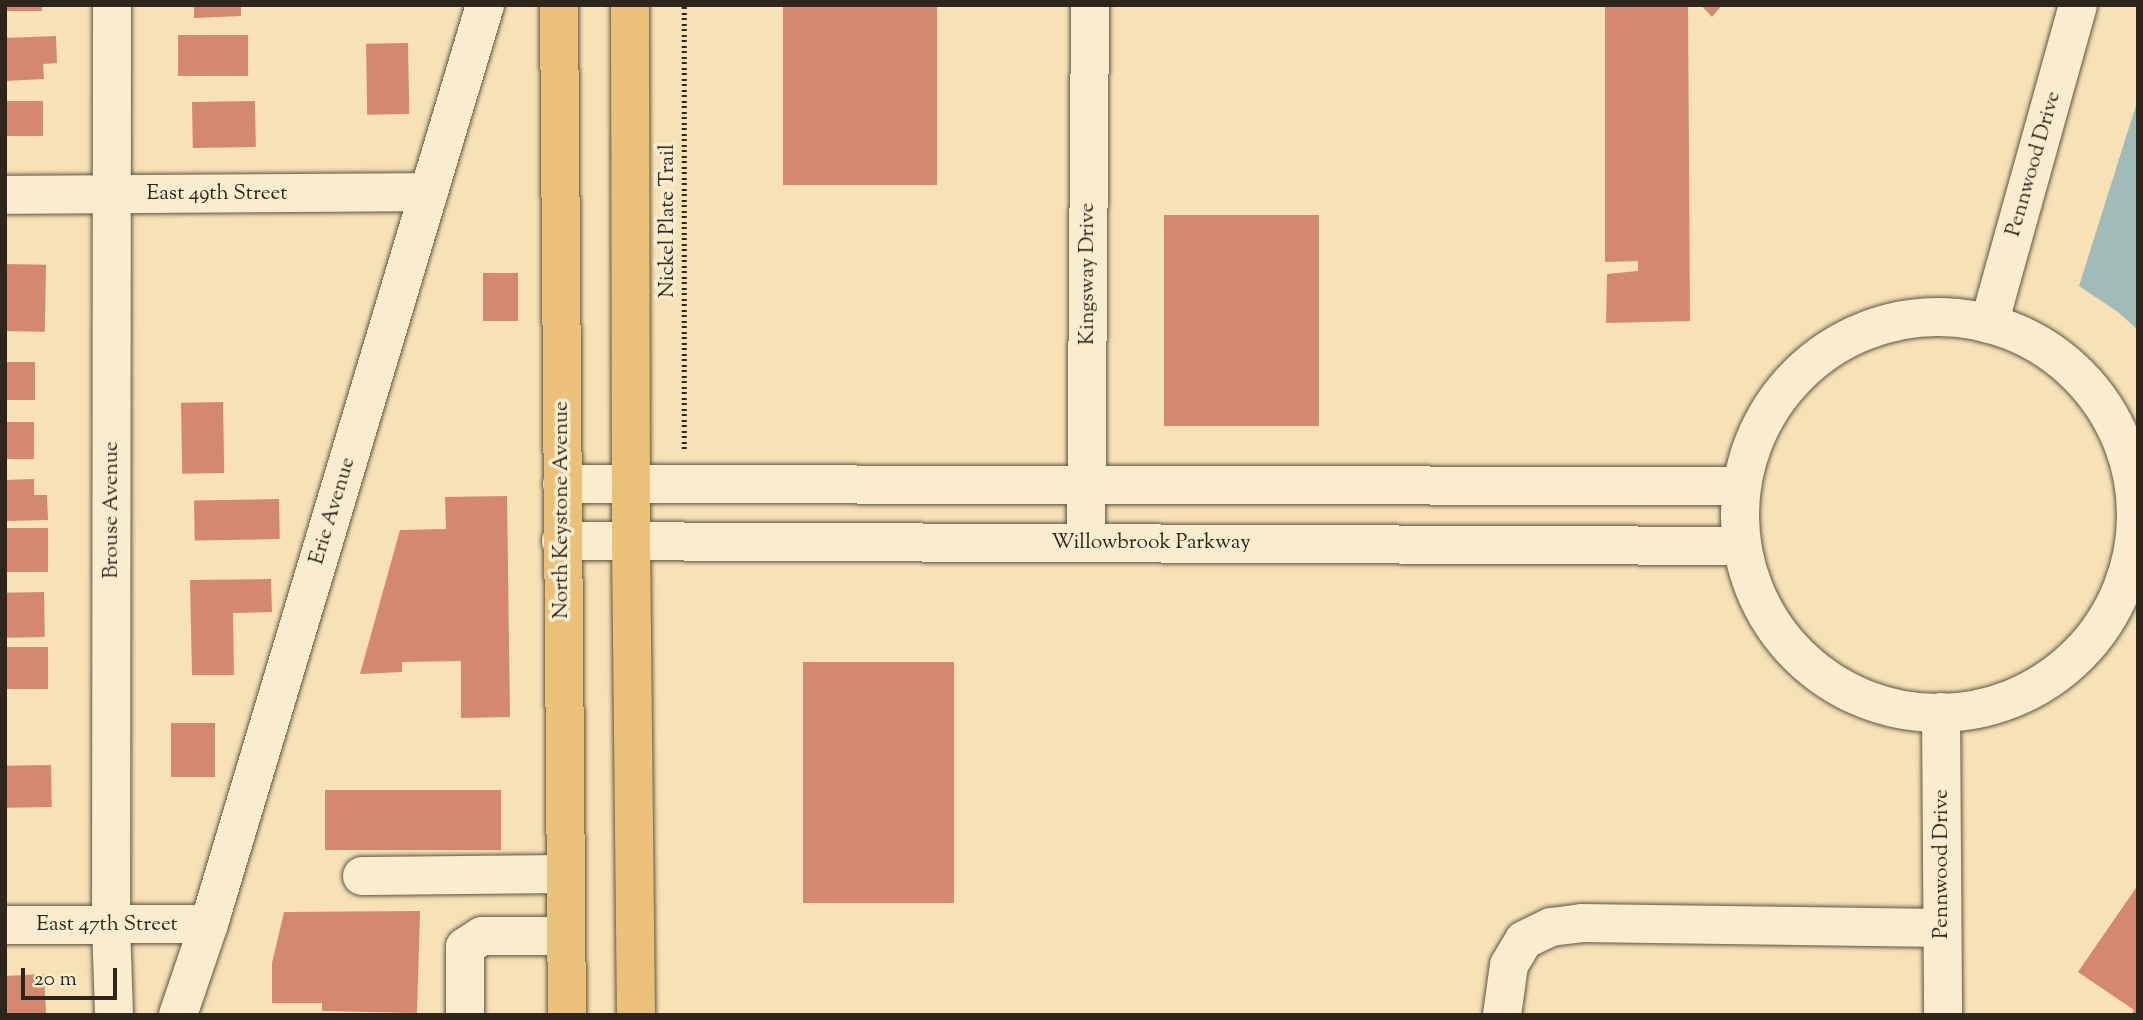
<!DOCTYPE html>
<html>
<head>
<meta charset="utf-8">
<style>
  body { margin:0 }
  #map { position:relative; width:2143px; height:1020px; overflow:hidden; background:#f6e2b5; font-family:"Sorts Mill Goudy",serif }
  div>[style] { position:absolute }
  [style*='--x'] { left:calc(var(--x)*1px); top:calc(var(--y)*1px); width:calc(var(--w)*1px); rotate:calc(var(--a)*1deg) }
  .water>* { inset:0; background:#a1bbb9 }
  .building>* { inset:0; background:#d4886d; transform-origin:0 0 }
  .path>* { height:4.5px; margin-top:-2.25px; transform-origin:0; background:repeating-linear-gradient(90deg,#2e261d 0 2px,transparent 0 5.5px) }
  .roads { filter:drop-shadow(0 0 2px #605543) drop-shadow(0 0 2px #605543) }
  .minor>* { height:38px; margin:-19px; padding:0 19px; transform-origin:19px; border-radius:19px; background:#f9eccf }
  .minor>.ring { margin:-19px; padding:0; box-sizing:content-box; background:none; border:38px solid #f9eccf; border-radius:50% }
  .major>* { height:38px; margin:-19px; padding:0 19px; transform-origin:19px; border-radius:19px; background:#ebc17a }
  span { translate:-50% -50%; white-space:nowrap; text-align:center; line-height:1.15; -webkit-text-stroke:7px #f9eccf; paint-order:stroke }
  .street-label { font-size:21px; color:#2e261d }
  .frame { position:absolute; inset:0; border:7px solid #2e261d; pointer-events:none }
  .scale { position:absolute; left:21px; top:968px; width:96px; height:32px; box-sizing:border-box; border:4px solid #2e261d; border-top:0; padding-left:9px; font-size:21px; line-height:24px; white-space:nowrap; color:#2e261d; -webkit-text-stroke:5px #f9eccf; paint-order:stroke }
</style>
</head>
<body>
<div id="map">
  <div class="water">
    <div style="clip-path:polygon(2138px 99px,2138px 330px,2118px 312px,2079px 286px)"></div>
  </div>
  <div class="building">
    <div style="left:5px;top:5px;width:37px;height:6px"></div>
    <div style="clip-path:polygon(194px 5px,241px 5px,241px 16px,194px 18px)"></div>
    <div style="left:783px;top:5px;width:154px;height:180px"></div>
    <div style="clip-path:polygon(1605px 5px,1688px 5px,1690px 321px,1606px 323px,1607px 274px,1638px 271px,1638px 261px,1605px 262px)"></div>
    <div style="clip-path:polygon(1701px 5px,1722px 5px,1712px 17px)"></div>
    <div style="left:248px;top:35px;width:41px;height:70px;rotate:90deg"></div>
    <div style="clip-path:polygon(56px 36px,57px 63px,43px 64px,44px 79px,5px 81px,5px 38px)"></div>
    <div style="left:408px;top:43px;width:71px;height:42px;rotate:89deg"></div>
    <div style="left:5px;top:101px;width:38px;height:35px"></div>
    <div style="left:255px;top:101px;width:46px;height:63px;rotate:89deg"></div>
    <div style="left:1164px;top:215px;width:155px;height:211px"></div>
    <div style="left:5px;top:264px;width:41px;height:67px;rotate:1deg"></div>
    <div style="left:483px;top:273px;width:35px;height:48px"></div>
    <div style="left:35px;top:362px;width:38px;height:30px;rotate:90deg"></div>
    <div style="left:223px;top:402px;width:71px;height:42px;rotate:89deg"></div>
    <div style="left:5px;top:422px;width:29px;height:37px"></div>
    <div style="clip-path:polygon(34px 479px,34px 495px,47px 495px,48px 520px,5px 521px,5px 480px)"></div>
    <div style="clip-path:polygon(507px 496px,510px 717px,461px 718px,461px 661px,402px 662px,402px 672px,360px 674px,400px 530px,446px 529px,445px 497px)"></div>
    <div style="left:279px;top:499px;width:40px;height:85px;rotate:89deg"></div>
    <div style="left:5px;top:528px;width:43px;height:44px"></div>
    <div style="clip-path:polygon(271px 579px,272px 612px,233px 613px,234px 675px,192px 675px,190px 580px)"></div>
    <div style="left:44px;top:592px;width:45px;height:39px;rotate:89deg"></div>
    <div style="left:5px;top:647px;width:43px;height:42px"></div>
    <div style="left:954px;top:662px;width:241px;height:151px;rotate:90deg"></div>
    <div style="left:171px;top:723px;width:44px;height:54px"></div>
    <div style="left:51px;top:765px;width:42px;height:46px;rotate:89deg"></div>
    <div style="left:325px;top:790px;width:176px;height:60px"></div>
    <div style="clip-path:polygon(2138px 885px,2138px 1015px,2131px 1015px,2134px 1010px,2078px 972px)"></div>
    <div style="clip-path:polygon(420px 911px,417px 1013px,322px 1011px,322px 1003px,272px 1003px,272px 963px,284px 912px)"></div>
    <div style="left:44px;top:974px;width:41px;height:39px;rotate:87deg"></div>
  </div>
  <div class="path">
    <div style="--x:684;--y:449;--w:444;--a:-90"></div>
  </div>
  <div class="roads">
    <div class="minor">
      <div style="--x:112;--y:5;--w:919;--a:90.06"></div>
      <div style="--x:111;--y:924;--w:91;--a:88.1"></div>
      <div style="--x:5;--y:195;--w:424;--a:-0.4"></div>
      <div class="ring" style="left:1740px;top:317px;width:358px;height:358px"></div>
      <div style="--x:1989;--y:324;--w:331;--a:-74.4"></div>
      <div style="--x:562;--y:484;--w:1179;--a:0.1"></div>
      <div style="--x:561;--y:541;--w:1181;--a:0.24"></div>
      <div style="--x:1086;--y:543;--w:538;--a:-89.57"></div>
      <div style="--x:1941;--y:712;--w:303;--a:89.6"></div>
      <div style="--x:362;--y:876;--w:204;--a:-0.6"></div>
      <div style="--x:5;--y:925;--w:204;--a:-0.3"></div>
      <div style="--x:178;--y:1015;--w:96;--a:-71.2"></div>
      <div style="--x:209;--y:924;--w:960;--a:-73.28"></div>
      <div style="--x:465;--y:1015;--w:68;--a:-90"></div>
      <div style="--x:465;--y:947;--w:20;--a:-33"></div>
      <div style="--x:482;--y:936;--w:84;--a:0"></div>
      <div style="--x:1502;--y:1015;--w:50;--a:-82"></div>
      <div style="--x:1509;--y:965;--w:29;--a:-59"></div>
      <div style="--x:1524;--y:940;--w:30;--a:-26"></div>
      <div style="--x:1551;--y:927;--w:31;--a:-7"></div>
      <div style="--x:1582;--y:923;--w:360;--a:0.8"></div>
    </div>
    <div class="major">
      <div style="--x:559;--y:5;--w:1010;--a:89.55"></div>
      <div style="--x:630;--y:5;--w:536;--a:89.89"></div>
      <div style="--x:631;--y:541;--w:474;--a:89.4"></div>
    </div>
  </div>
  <div class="street-label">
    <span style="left:2034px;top:164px;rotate:-74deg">Pennwood Drive</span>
    <span style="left:217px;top:194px">East 49th Street</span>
    <span style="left:668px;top:221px;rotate:-90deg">Nickel Plate Trail</span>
    <span style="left:1088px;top:274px;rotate:-90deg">Kingsway Drive</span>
    <span style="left:112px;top:510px;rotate:-90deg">Brouse Avenue</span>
    <span style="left:562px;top:510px;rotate:-90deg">North Keystone Avenue</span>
    <span style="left:333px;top:511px;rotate:-73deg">Erie Avenue</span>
    <span style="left:1151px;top:543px">Willowbrook Parkway</span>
    <span style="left:1942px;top:864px;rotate:-90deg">Pennwood Drive</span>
    <span style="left:107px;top:925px">East 47th Street</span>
  </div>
  <div class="frame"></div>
  <div class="scale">20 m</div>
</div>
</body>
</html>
